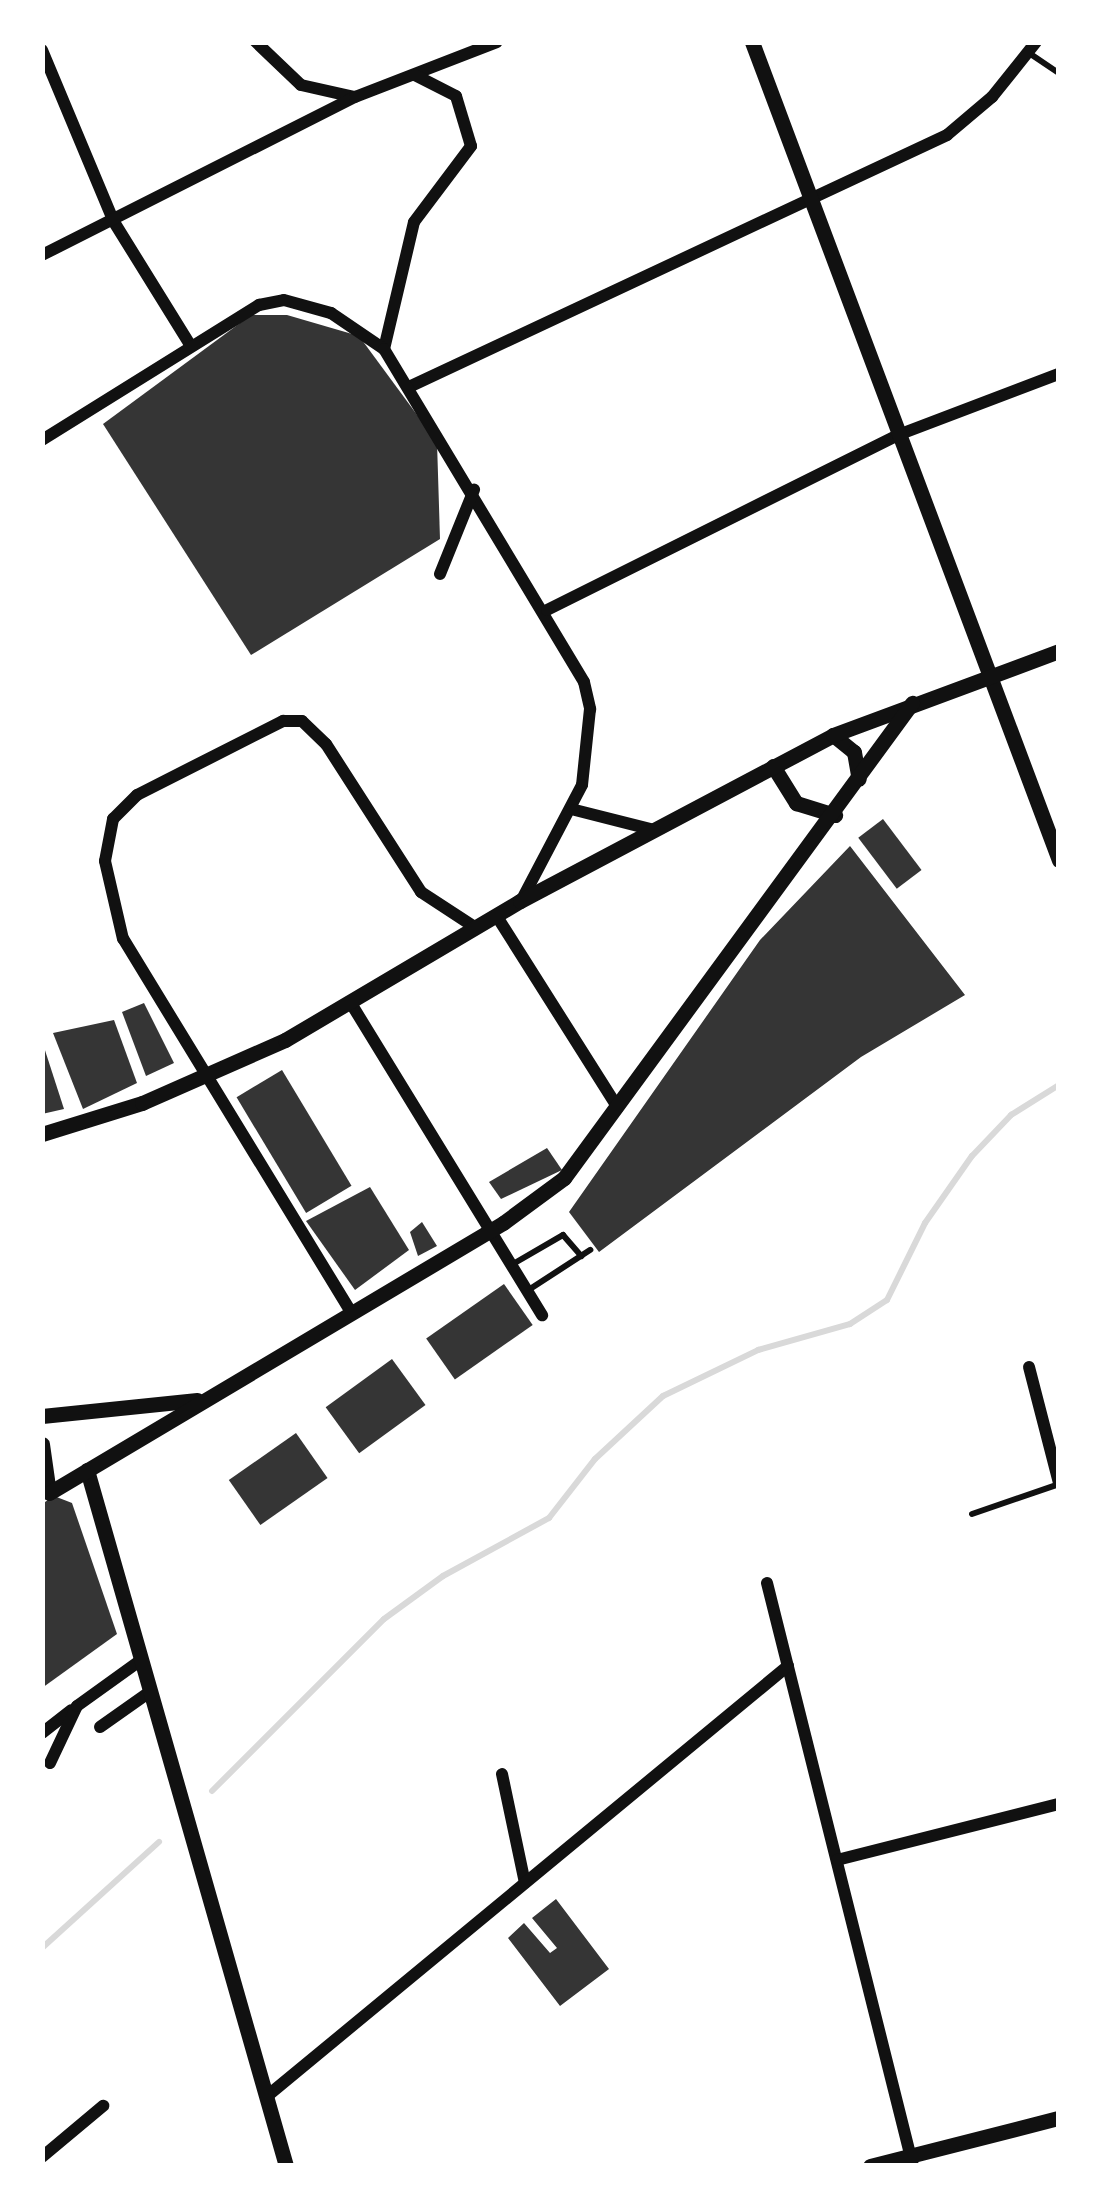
<!DOCTYPE html>
<html>
<head>
<meta charset="utf-8">
<style>
  body { margin:0 }
  #map { position:relative; width:1101px; height:2208px; overflow:hidden; background:#fff; font-family:"Alegreya Sans",sans-serif }
  div>[style] { position:absolute }
  [style*='--x'] { left:calc(var(--x)*1px); top:calc(var(--y)*1px); width:calc(var(--w)*1px); rotate:calc(var(--a)*1deg) }
  .stream>* { height:6px; margin:-3px; padding:0 3px; transform-origin:3px; border-radius:3px; background:#d9d9d9 }
  .building>* { inset:0; background:#353535; transform-origin:0 0 }
  .service>* { height:6px; margin:-3px; padding:0 3px; transform-origin:3px; border-radius:3px; background:#111 }
  .minor>* { height:12px; margin:-6px; padding:0 6px; transform-origin:6px; border-radius:6px; background:#111 }
  .tertiary>* { height:15px; margin:-7.5px; padding:0 7.5px; transform-origin:7.5px; border-radius:7.5px; background:#111 }
  span { translate:-50% -50%; white-space:nowrap; text-align:center; line-height:1.15; -webkit-text-stroke:12px #fff; paint-order:stroke }
  .frame { position:absolute; inset:0; border:45px solid #fff; pointer-events:none }
</style>
</head>
<body>
<div id="map">
  <div class="stream">
    <div style="--x:212;--y:1791;--w:243;--a:-45"></div>
    <div style="--x:384;--y:1619;--w:73;--a:-36.1"></div>
    <div style="--x:443;--y:1576;--w:121;--a:-28.7"></div>
    <div style="--x:549;--y:1518;--w:75;--a:-52.1"></div>
    <div style="--x:595;--y:1459;--w:93;--a:-42.8"></div>
    <div style="--x:663;--y:1396;--w:106;--a:-25.8"></div>
    <div style="--x:758;--y:1350;--w:96;--a:-15.8"></div>
    <div style="--x:850;--y:1324;--w:44;--a:-33"></div>
    <div style="--x:887;--y:1300;--w:86;--a:-63.7"></div>
    <div style="--x:925;--y:1223;--w:82;--a:-55"></div>
    <div style="--x:972;--y:1156;--w:57;--a:-46.4"></div>
    <div style="--x:1011;--y:1115;--w:57;--a:-32"></div>
    <div style="--x:42;--y:1948;--w:158;--a:-42.2"></div>
  </div>
  <div class="building">
    <div style="clip-path:polygon(251px 315px,287px 315px,359px 336px,437px 442px,440px 539px,251px 655px,103px 424px)"></div>
    <div style="left:883px;top:819px;width:64px;height:31px;rotate:53deg"></div>
    <div style="clip-path:polygon(850px 846px,965px 995px,861px 1057px,599px 1252px,569px 1212px,760px 940px)"></div>
    <div style="clip-path:polygon(144px 1003px,174px 1063px,146px 1076px,122px 1012px)"></div>
    <div style="clip-path:polygon(114px 1020px,137px 1083px,83px 1109px,53px 1033px)"></div>
    <div style="clip-path:polygon(42px 1041px,64px 1109px,42px 1114px)"></div>
    <div style="left:282px;top:1070px;width:135px;height:53px;rotate:59deg"></div>
    <div style="clip-path:polygon(547px 1148px,562px 1170px,501px 1199px,489px 1182px)"></div>
    <div style="clip-path:polygon(370px 1187px,409px 1250px,355px 1290px,306px 1221px)"></div>
    <div style="clip-path:polygon(422px 1222px,437px 1246px,418px 1256px,410px 1232px)"></div>
    <div style="left:504px;top:1284px;width:50px;height:95px;rotate:55deg"></div>
    <div style="left:392px;top:1359px;width:57px;height:82px;rotate:54deg"></div>
    <div style="left:296px;top:1433px;width:55px;height:82px;rotate:55deg"></div>
    <div style="clip-path:polygon(54px 1496px,72px 1503px,117px 1634px,42px 1688px,42px 1504px)"></div>
    <div style="clip-path:polygon(556px 1899px,609px 1969px,560px 2006px,508px 1938px,524px 1923px,550px 1953px,557px 1948px,532px 1918px)"></div>
  </div>
  <div class="service">
    <div style="--x:1029;--y:53;--w:36;--a:34"></div>
    <div style="--x:513;--y:1264;--w:58;--a:-30.1"></div>
    <div style="--x:563;--y:1235;--w:28;--a:49"></div>
    <div style="--x:530;--y:1289;--w:72;--a:-33"></div>
    <div style="--x:972;--y:1514;--w:92;--a:-19"></div>
  </div>
  <div class="minor">
    <div style="--x:256;--y:42;--w:62;--a:43.7"></div>
    <div style="--x:301;--y:85;--w:54;--a:12.8"></div>
    <div style="--x:42;--y:50;--w:186;--a:67.3"></div>
    <div style="--x:114;--y:222;--w:146;--a:58.2"></div>
    <div style="--x:42;--y:255;--w:351;--a:-26.8"></div>
    <div style="--x:355;--y:97;--w:152;--a:-21.2"></div>
    <div style="--x:384;--y:349;--w:130;--a:-76.7"></div>
    <div style="--x:414;--y:222;--w:95;--a:-53.1"></div>
    <div style="--x:471;--y:146;--w:52;--a:-106.7"></div>
    <div style="--x:456;--y:96;--w:46;--a:-152.9"></div>
    <div style="--x:411;--y:386;--w:592;--a:-25.09"></div>
    <div style="--x:947;--y:135;--w:59;--a:-40.2"></div>
    <div style="--x:992;--y:97;--w:70;--a:-51.3"></div>
    <div style="--x:42;--y:440;--w:256;--a:-31.9"></div>
    <div style="--x:259;--y:305;--w:25;--a:-11"></div>
    <div style="--x:284;--y:300;--w:49;--a:15.5"></div>
    <div style="--x:331;--y:313;--w:64;--a:34.2"></div>
    <div style="--x:384;--y:349;--w:388;--a:59"></div>
    <div style="--x:584;--y:682;--w:28;--a:77"></div>
    <div style="--x:590;--y:709;--w:76;--a:96"></div>
    <div style="--x:582;--y:785;--w:131;--a:117.7"></div>
    <div style="--x:440;--y:574;--w:91;--a:-68"></div>
    <div style="--x:547;--y:610;--w:392;--a:-26.5"></div>
    <div style="--x:898;--y:435;--w:172;--a:-20.8"></div>
    <div style="--x:575;--y:810;--w:81;--a:14.2"></div>
    <div style="--x:496;--y:915;--w:228;--a:57.7"></div>
    <div style="--x:352;--y:1005;--w:364;--a:58.5"></div>
    <div style="--x:351;--y:1312;--w:437;--a:-121.4"></div>
    <div style="--x:123;--y:939;--w:80;--a:-103"></div>
    <div style="--x:105;--y:861;--w:43;--a:-79.2"></div>
    <div style="--x:113;--y:819;--w:34;--a:-45"></div>
    <div style="--x:137;--y:795;--w:164;--a:-26.9"></div>
    <div style="--x:283;--y:721;--w:19;--a:0"></div>
    <div style="--x:302;--y:721;--w:33;--a:44"></div>
    <div style="--x:326;--y:744;--w:176;--a:57.3"></div>
    <div style="--x:421;--y:892;--w:66;--a:33.2"></div>
    <div style="--x:1029;--y:1367;--w:120;--a:75.5"></div>
    <div style="--x:767;--y:1583;--w:601;--a:75.94"></div>
    <div style="--x:100;--y:1727;--w:62;--a:-35.2"></div>
    <div style="--x:42;--y:1733;--w:37;--a:-38"></div>
    <div style="--x:50;--y:1763;--w:63;--a:-64.7"></div>
    <div style="--x:77;--y:1706;--w:79;--a:-35.7"></div>
    <div style="--x:502;--y:1774;--w:111;--a:78.1"></div>
    <div style="--x:837;--y:1860;--w:229;--a:-14.2"></div>
    <div style="--x:266;--y:2097;--w:677;--a:-39.55"></div>
    <div style="--x:42;--y:2157;--w:80;--a:-39.9"></div>
  </div>
  <div class="tertiary">
    <div style="--x:752;--y:42;--w:874;--a:69.43"></div>
    <div style="--x:833;--y:735;--w:27;--a:39"></div>
    <div style="--x:854;--y:752;--w:27;--a:80"></div>
    <div style="--x:773;--y:766;--w:44;--a:58.1"></div>
    <div style="--x:796;--y:803;--w:41;--a:17.1"></div>
    <div style="--x:42;--y:1134;--w:105;--a:-17.2"></div>
    <div style="--x:142;--y:1103;--w:156;--a:-23.8"></div>
    <div style="--x:285;--y:1040;--w:273;--a:-30.6"></div>
    <div style="--x:520;--y:901;--w:354;--a:-27.9"></div>
    <div style="--x:833;--y:735;--w:241;--a:-20.4"></div>
    <div style="--x:42;--y:1416;--w:156;--a:-5.9"></div>
    <div style="--x:42;--y:1444;--w:49;--a:81.9"></div>
    <div style="--x:87;--y:1470;--w:724;--a:74.04"></div>
    <div style="--x:49;--y:1493;--w:528;--a:-30.74"></div>
    <div style="--x:503;--y:1223;--w:76;--a:-36.4"></div>
    <div style="--x:564;--y:1178;--w:589;--a:-53.77"></div>
    <div style="--x:870;--y:2166;--w:195;--a:-14.3"></div>
  </div>
  <div class="frame"></div>
</div>
</body>
</html>
